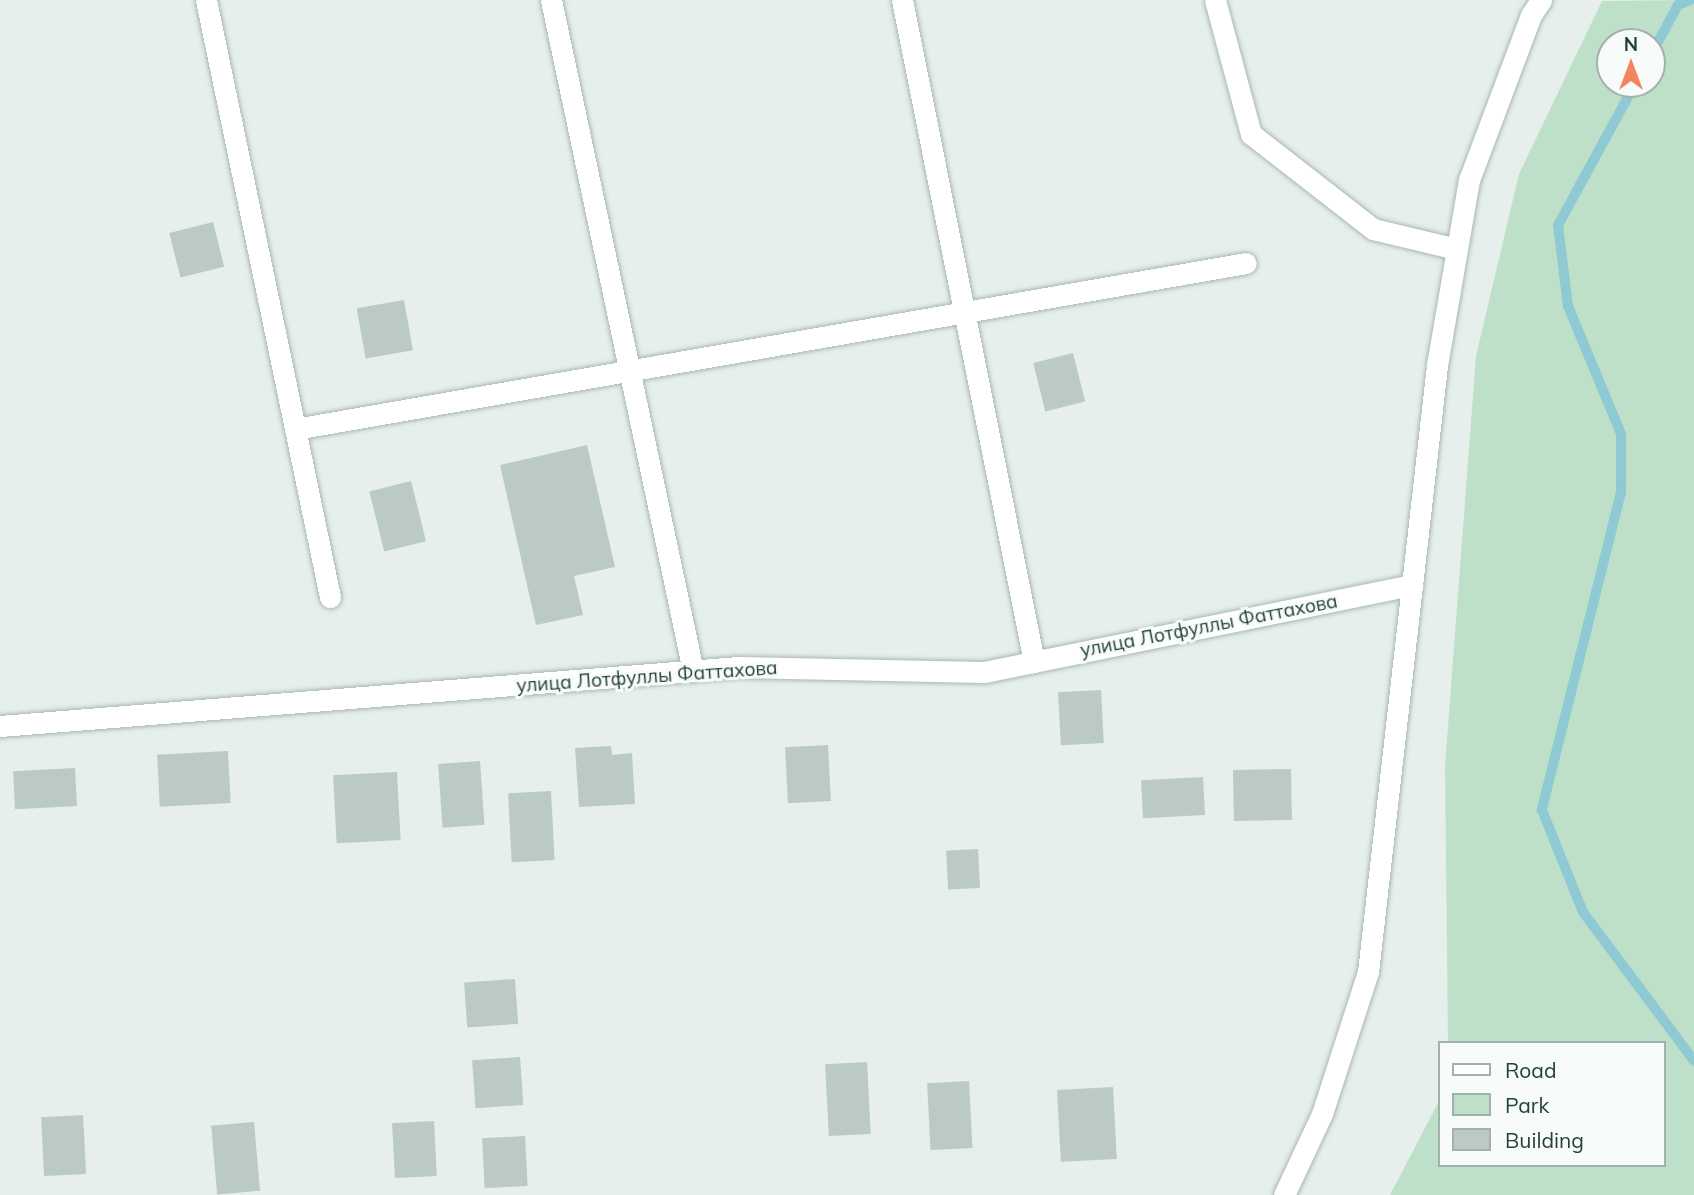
<!DOCTYPE html>
<html>
<head>
<meta charset="utf-8">
<style>
  body { margin:0 }
  #map { position:relative; width:1694px; height:1195px; overflow:hidden; background:#e6efeb; font-family:Mulish,sans-serif }
  div>[style] { position:absolute }
  [style*='--x'] { left:calc(var(--x)*1px); top:calc(var(--y)*1px); width:calc(var(--w)*1px); rotate:calc(var(--a)*1deg) }
  .green>* { inset:0; background:#bfe0c8 }
  .stream>* { height:10px; margin:-5px; padding:0 5px; transform-origin:5px; border-radius:5px; background:#8ec9d4 }
  .building>* { inset:0; background:#bbcac4; transform-origin:0 0 }
  .roads { filter:drop-shadow(0 0 2px #a8b8b2) drop-shadow(0 0 2px #a8b8b2) }
  .minor>* { height:21px; margin:-10.5px; padding:0 10.5px; transform-origin:10.5px; border-radius:10.5px; background:#fff }
  span { translate:-50% -50%; white-space:nowrap; text-align:center; line-height:1.15; -webkit-text-stroke:6px #f7fbf9; paint-order:stroke }
  .street-label { font-size:19px; color:#24423a }
  .legend { position:absolute; left:1438px; top:1041px; width:228px; height:126px; box-sizing:border-box; background:#f7fbf9; border:2px solid #a3b1ad; margin:0; padding:9px 12px; list-style:none; font-size:21px; color:#24423a }
  .legend li { display:flex; align-items:center; gap:14px; height:35px }
  .legend b { width:35px; border:2px solid #a3b1ad }
  .north { position:absolute; left:1596px; top:28px; width:70px; height:70px; box-sizing:border-box; background:#f7fbf9; border:2px solid #a3b1ad; border-radius:50%; rotate:0deg; font-size:19px; font-weight:700; line-height:28px; text-align:center; color:#24423a }
  .north::after { content:''; display:block; margin:auto; width:24px; height:32px; background:#f4845f; clip-path:polygon(50% 0,100% 100%,50% 72%,0 100%) }
</style>
</head>
<body>
<div id="map">
  <div class="green">
    <div style="clip-path:polygon(evenodd,1694px 0,1694px 1195px,1390px 1195px,1440px 1099px,1440px 1165px,1664px 1165px,1664px 1043px,1448px 1043px,1445px 766px,1476px 356px,1519px 174px,1602px 1px,1694px 0,1610px 42px,1652px 42px,1652px 84px,1610px 84px,1610px 42px)"></div>
  </div>
  <div class="stream">
    <div style="--x:1652;--y:53;--w:55;--a:-61.6"></div>
    <div style="--x:1678;--y:5;--w:13;--a:-23"></div>
    <div style="--x:1635;--y:84;--w:161;--a:118.6"></div>
    <div style="--x:1558;--y:225;--w:82;--a:83"></div>
    <div style="--x:1568;--y:306;--w:139;--a:67.5"></div>
    <div style="--x:1621;--y:434;--w:58;--a:90"></div>
    <div style="--x:1621;--y:492;--w:328;--a:104"></div>
    <div style="--x:1542;--y:810;--w:110;--a:68.1"></div>
    <div style="--x:1583;--y:912;--w:186;--a:53.3"></div>
  </div>
  <div class="building">
    <div style="left:213px;top:222px;width:46px;height:45px;rotate:76deg"></div>
    <div style="left:404px;top:300px;width:51px;height:48px;rotate:80deg"></div>
    <div style="left:1073px;top:353px;width:50px;height:41px;rotate:76deg"></div>
    <div style="clip-path:polygon(587px 445px,615px 567px,574px 576px,583px 615px,536px 625px,500px 465px)"></div>
    <div style="left:411px;top:481px;width:62px;height:43px;rotate:76deg"></div>
    <div style="left:1101px;top:690px;width:53px;height:43px;rotate:87deg"></div>
    <div style="left:828px;top:745px;width:56px;height:43px;rotate:87deg"></div>
    <div style="clip-path:polygon(611px 746px,612px 755px,632px 753px,635px 804px,579px 807px,575px 748px)"></div>
    <div style="left:228px;top:751px;width:52px;height:71px;rotate:87deg"></div>
    <div style="left:480px;top:761px;width:64px;height:42px;rotate:86deg"></div>
    <div style="left:75px;top:768px;width:38px;height:62px;rotate:87deg"></div>
    <div style="left:1291px;top:769px;width:51px;height:58px;rotate:89deg"></div>
    <div style="left:397px;top:772px;width:68px;height:64px;rotate:87deg"></div>
    <div style="left:1203px;top:777px;width:38px;height:62px;rotate:87deg"></div>
    <div style="left:551px;top:791px;width:69px;height:43px;rotate:87deg"></div>
    <div style="left:978px;top:849px;width:39px;height:32px;rotate:87deg"></div>
    <div style="left:515px;top:979px;width:45px;height:51px;rotate:86deg"></div>
    <div style="left:520px;top:1057px;width:48px;height:48px;rotate:86deg"></div>
    <div style="left:867px;top:1062px;width:72px;height:42px;rotate:87deg"></div>
    <div style="left:969px;top:1081px;width:67px;height:42px;rotate:87deg"></div>
    <div style="left:1113px;top:1087px;width:72px;height:56px;rotate:87deg"></div>
    <div style="left:83px;top:1115px;width:59px;height:42px;rotate:87deg"></div>
    <div style="left:434px;top:1121px;width:55px;height:42px;rotate:87deg"></div>
    <div style="left:254px;top:1122px;width:69px;height:43px;rotate:85deg"></div>
    <div style="left:525px;top:1136px;width:50px;height:43px;rotate:87deg"></div>
  </div>
  <div class="roads">
    <div class="minor">
      <div style="--x:206;--y:0;--w:610;--a:78.27"></div>
      <div style="--x:551;--y:0;--w:686;--a:78.05"></div>
      <div style="--x:902;--y:0;--w:675;--a:78.72"></div>
      <div style="--x:1215;--y:0;--w:139;--a:75"></div>
      <div style="--x:1251;--y:134;--w:155;--a:37.9"></div>
      <div style="--x:1373;--y:229;--w:86;--a:13.4"></div>
      <div style="--x:295;--y:429;--w:965;--a:-9.9"></div>
      <div style="--x:0;--y:726;--w:740;--a:-4.57"></div>
      <div style="--x:738;--y:667;--w:246;--a:1.2"></div>
      <div style="--x:984;--y:672;--w:437;--a:-11.5"></div>
      <div style="--x:1284;--y:1195;--w:89;--a:-64.9"></div>
      <div style="--x:1322;--y:1114;--w:149;--a:-72.1"></div>
      <div style="--x:1368;--y:972;--w:611;--a:-83.51"></div>
      <div style="--x:1437;--y:365;--w:188;--a:-80.2"></div>
      <div style="--x:1469;--y:180;--w:176;--a:-69.4"></div>
      <div style="--x:1531;--y:15;--w:18;--a:-56"></div>
    </div>
  </div>
  <div class="street-label">
    <span style="left:1209px;top:626px;rotate:-11deg">улица Лотфуллы Фаттахова</span>
    <span style="left:647px;top:677px;rotate:-4deg">улица Лотфуллы Фаттахова</span>
  </div>
  <ul class="legend">
  <li><b style="height:9px;background:#fff"></b>Road</li>
  <li><b style="height:19px;background:#bfe0c8"></b>Park</li>
  <li><b style="height:19px;background:#bbcac4"></b>Building</li>
  </ul>
  <div class="north">N</div>
</div>
</body>
</html>
